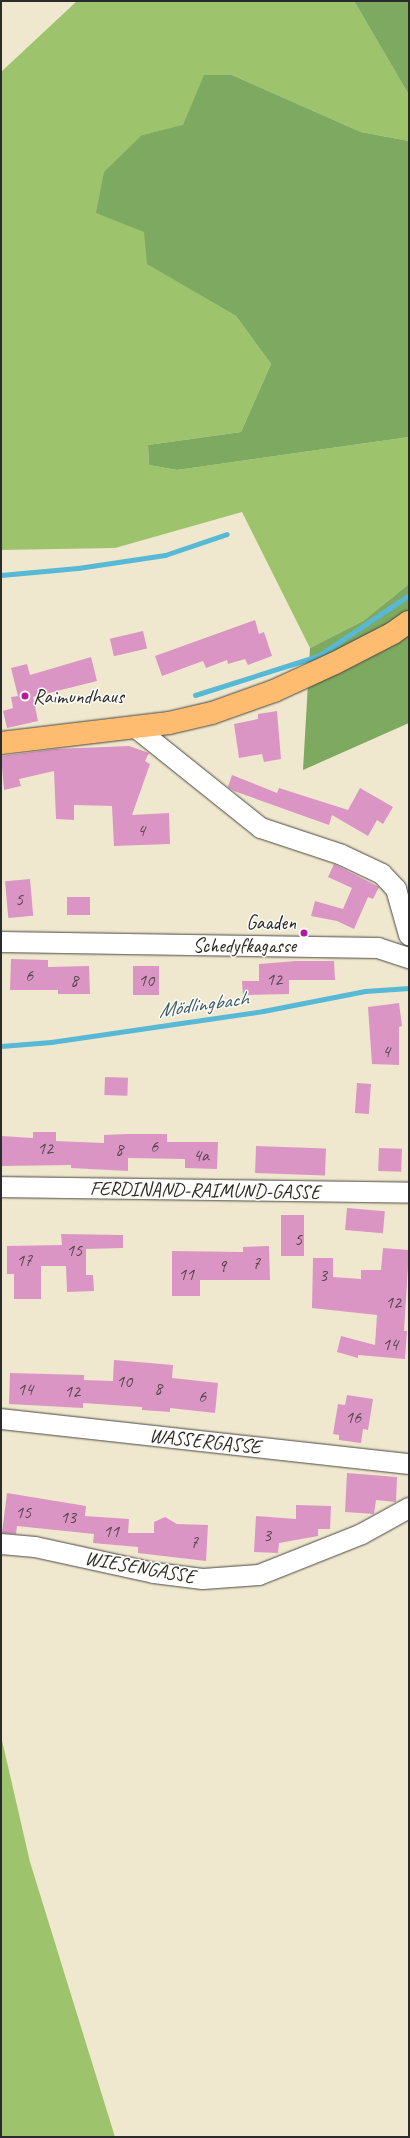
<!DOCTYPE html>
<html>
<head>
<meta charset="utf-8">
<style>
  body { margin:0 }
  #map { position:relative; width:410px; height:2138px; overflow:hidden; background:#f0e8ce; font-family:Caveat,sans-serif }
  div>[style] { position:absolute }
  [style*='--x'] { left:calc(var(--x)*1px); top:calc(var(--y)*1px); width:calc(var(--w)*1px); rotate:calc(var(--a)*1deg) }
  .green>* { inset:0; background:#9ec36d }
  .forest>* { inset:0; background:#7ea960 }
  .stream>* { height:5px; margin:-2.5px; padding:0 2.5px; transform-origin:2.5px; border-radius:2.5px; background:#57b9d6 }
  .building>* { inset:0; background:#da95c4; transform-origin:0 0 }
  .roads { filter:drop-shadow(0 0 1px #494743) drop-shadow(0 0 1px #494743) }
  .minor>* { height:20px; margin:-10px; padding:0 10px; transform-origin:10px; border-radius:10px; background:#fff }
  .major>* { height:22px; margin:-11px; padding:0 11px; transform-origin:11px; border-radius:11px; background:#febc70 }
  .dots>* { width:11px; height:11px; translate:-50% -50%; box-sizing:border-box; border:2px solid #fdfcf7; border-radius:50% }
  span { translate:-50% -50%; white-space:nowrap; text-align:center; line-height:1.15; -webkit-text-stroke:3px #fdfcf7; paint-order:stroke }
  .number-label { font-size:18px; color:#574651 }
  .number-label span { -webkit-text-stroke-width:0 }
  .poi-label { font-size:20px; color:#2b2b2b }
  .left { translate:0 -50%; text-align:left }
  .right { translate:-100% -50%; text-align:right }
  .street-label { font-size:20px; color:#2b2b2b }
  .water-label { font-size:21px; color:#3a5d67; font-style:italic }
  .frame { position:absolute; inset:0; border:2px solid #2b2b2b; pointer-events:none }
</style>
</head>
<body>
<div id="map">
  <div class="green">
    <div style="clip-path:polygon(77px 1px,354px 1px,409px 95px,409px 141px,361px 132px,232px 75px,183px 126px,142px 135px,148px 264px,236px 316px,271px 364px,241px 432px,148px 445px,149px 465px,177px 470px,409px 437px,409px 584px,363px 621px,310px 648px,242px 512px,115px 548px,1px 550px,1px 72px)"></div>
    <div style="clip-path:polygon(1px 1736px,30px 1862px,115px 2137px,1px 2137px)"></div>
  </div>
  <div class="forest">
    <div style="clip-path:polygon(354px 1px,409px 1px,409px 95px)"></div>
    <div style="clip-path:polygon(204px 75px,232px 75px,361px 132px,409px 141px,409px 437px,177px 470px,149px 465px,148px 445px,241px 432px,271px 364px,236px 316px,147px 264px,144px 232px,96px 213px,104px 172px,142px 135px,183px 125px)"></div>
    <div style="clip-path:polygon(409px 584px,409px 723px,303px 770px,310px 648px,363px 621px)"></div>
  </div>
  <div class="stream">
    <div style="--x:1;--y:575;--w:77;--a:-5.2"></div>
    <div style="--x:78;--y:568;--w:88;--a:-8.5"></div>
    <div style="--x:165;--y:555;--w:65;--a:-18.7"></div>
    <div style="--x:195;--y:695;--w:129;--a:-17.6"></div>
    <div style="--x:318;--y:656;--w:110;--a:-33.8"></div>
    <div style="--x:1;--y:1046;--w:50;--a:-4.6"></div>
    <div style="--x:51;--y:1042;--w:214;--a:-8.3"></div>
    <div style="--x:263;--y:1011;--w:104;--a:-11.1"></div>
    <div style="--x:365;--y:991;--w:44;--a:-3.9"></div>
  </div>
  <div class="building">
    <div style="clip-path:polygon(255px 620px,259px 634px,264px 632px,272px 656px,248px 665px,245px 659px,228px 664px,227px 660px,206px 668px,203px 661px,162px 676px,155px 656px)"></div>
    <div style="left:143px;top:631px;width:18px;height:34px;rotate:77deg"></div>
    <div style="clip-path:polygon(91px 657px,97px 681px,33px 697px,38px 721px,7px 728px,3px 711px,13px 708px,11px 697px,18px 696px,11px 668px,27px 664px,30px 675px)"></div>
    <div style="clip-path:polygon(277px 711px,281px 759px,264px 762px,262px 754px,239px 758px,234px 724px,258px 719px,258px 714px)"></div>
    <div style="clip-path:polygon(129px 746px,149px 753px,145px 761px,150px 764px,132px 815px,169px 813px,170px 844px,114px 846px,112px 806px,74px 805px,74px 820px,56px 819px,54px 771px,19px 779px,21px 786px,4px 790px,1px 756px,55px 749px)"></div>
    <div style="clip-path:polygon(232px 775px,277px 793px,279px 788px,348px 810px,360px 788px,393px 807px,383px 824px,377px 820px,368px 836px,332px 815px,329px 825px,234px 791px,228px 787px)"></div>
    <div style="clip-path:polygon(334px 864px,379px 887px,373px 899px,368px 897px,354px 929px,337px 921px,311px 916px,315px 901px,343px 909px,352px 888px,328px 877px)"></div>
    <div style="left:30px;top:879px;width:37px;height:25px;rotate:85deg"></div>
    <div style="left:90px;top:897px;width:18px;height:23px;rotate:90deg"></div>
    <div style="clip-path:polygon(11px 959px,48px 960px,48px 967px,89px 966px,90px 994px,58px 994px,58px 990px,10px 990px)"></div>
    <div style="clip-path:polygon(296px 961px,334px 961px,335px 980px,289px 980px,289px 994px,243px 995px,242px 981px,259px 981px,259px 964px)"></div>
    <div style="left:133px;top:966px;width:26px;height:29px"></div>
    <div style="clip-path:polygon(399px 1003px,402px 1026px,399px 1027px,399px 1065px,372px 1064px,368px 1007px)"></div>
    <div style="left:105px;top:1077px;width:23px;height:18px;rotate:2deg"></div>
    <div style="left:357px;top:1083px;width:14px;height:30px;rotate:4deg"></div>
    <div style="clip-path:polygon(33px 1132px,56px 1132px,56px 1141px,104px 1143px,104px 1135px,126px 1134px,167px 1134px,167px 1142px,218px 1142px,217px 1169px,185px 1168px,185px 1159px,128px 1158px,128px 1171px,71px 1168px,71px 1165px,1px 1166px,1px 1136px,33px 1138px)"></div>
    <div style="left:256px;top:1146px;width:70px;height:27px;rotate:2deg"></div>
    <div style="left:379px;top:1148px;width:23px;height:23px;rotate:2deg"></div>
    <div style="left:347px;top:1208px;width:38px;height:22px;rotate:5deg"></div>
    <div style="left:281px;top:1215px;width:23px;height:41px"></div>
    <div style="clip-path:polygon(61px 1234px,123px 1235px,123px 1248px,86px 1249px,86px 1275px,93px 1275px,94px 1291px,67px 1292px,66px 1266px,41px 1266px,41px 1299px,14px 1299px,14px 1274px,7px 1274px,7px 1246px,62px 1245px)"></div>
    <div style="clip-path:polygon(269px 1246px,270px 1280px,200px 1280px,200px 1296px,172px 1296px,172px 1251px,243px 1252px,243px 1247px)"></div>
    <div style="clip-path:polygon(383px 1248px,409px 1250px,404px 1331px,407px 1331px,405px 1359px,358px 1355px,358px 1358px,337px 1352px,341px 1336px,375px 1345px,377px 1315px,312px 1308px,313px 1258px,333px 1258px,333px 1277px,361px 1279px,361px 1270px,381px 1270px)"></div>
    <div style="clip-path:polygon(114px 1360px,173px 1365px,172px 1378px,218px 1383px,215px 1413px,170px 1408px,170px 1412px,142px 1410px,142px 1407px,83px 1403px,83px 1408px,9px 1404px,10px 1373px,84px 1375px,84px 1380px,113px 1381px)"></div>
    <div style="clip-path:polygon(347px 1395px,373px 1399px,368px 1430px,363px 1429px,361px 1443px,339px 1440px,339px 1435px,333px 1434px,338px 1404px,345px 1405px)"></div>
    <div style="clip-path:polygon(347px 1473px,397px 1477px,396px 1502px,376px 1500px,374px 1514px,345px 1512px)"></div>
    <div style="clip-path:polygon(7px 1493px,86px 1506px,85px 1516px,129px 1519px,128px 1533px,154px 1533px,154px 1522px,165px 1517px,177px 1524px,208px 1525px,206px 1561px,138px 1553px,138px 1547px,93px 1543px,94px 1534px,17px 1526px,16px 1534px,2px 1533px)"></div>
    <div style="clip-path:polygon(296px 1505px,331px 1506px,330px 1529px,318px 1529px,318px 1536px,279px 1543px,278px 1553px,254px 1552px,256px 1516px,296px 1519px)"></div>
  </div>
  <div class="roads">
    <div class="minor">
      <div style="--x:136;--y:728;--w:160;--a:38.7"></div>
      <div style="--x:261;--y:828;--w:85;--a:18.4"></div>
      <div style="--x:342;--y:855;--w:44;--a:25.4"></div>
      <div style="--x:382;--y:874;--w:21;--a:47"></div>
      <div style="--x:396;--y:889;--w:48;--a:74.2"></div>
      <div style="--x:1;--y:942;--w:377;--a:0.9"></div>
      <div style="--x:378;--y:948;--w:33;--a:18"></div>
      <div style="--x:1;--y:1187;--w:408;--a:0.8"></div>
      <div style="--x:1;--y:1419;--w:410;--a:6.3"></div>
      <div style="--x:1;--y:1544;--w:34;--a:5"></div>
      <div style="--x:35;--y:1547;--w:122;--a:12.3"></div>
      <div style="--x:154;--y:1573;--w:49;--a:7"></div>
      <div style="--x:203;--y:1579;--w:56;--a:-4.1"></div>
      <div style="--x:259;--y:1575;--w:111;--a:-21.7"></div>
      <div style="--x:362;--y:1534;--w:54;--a:-29"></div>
    </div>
    <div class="major">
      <div style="--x:1;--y:743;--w:169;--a:-6.8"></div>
      <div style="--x:169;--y:723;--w:44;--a:-13.1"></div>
      <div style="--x:212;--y:713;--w:66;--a:-19.5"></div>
      <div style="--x:274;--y:691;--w:67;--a:-24.7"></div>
      <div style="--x:335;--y:663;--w:65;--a:-27.3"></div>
      <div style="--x:393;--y:633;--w:19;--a:-35"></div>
    </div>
  </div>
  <div class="dots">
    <div style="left:25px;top:696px;background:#b5179e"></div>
    <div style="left:304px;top:933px;background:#b5179e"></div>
  </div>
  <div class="number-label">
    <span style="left:141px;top:830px">4</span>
    <span style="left:19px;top:899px">5</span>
    <span style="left:29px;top:975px">6</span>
    <span style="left:274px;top:979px">12</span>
    <span style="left:74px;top:980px">8</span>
    <span style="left:146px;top:980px">10</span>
    <span style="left:386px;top:1051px">4</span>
    <span style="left:154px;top:1146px">6</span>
    <span style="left:45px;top:1148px">12</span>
    <span style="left:119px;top:1149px">8</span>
    <span style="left:201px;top:1155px">4a</span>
    <span style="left:298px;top:1239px">5</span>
    <span style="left:74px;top:1250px">15</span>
    <span style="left:24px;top:1260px">17</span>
    <span style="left:256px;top:1263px">7</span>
    <span style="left:222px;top:1266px">9</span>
    <span style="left:186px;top:1274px">11</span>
    <span style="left:323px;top:1275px">3</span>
    <span style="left:393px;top:1302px">12</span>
    <span style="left:390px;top:1344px">14</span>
    <span style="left:124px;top:1381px">10</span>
    <span style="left:158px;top:1388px">8</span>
    <span style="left:25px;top:1389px">14</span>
    <span style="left:72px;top:1391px">12</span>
    <span style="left:202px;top:1396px">6</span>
    <span style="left:353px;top:1417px">16</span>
    <span style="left:23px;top:1512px">15</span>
    <span style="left:68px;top:1517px">13</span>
    <span style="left:111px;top:1531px">11</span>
    <span style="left:267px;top:1535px">3</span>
    <span style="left:194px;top:1542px">7</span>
  </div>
  <div class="poi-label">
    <span class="left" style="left:33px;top:696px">Raimundhaus</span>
    <span class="right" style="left:296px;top:934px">Gaaden<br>Schedyfkagasse</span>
  </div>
  <div class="street-label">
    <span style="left:205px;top:1190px;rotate:1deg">FERDINAND-RAIMUND-GASSE</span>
    <span style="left:205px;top:1441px;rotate:6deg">WASSERGASSE</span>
    <span style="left:140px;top:1567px;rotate:10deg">WIESENGASSE</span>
  </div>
  <div class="water-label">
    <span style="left:203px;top:1004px;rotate:-8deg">Mödlingbach</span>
  </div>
  <div class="frame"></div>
</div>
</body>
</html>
